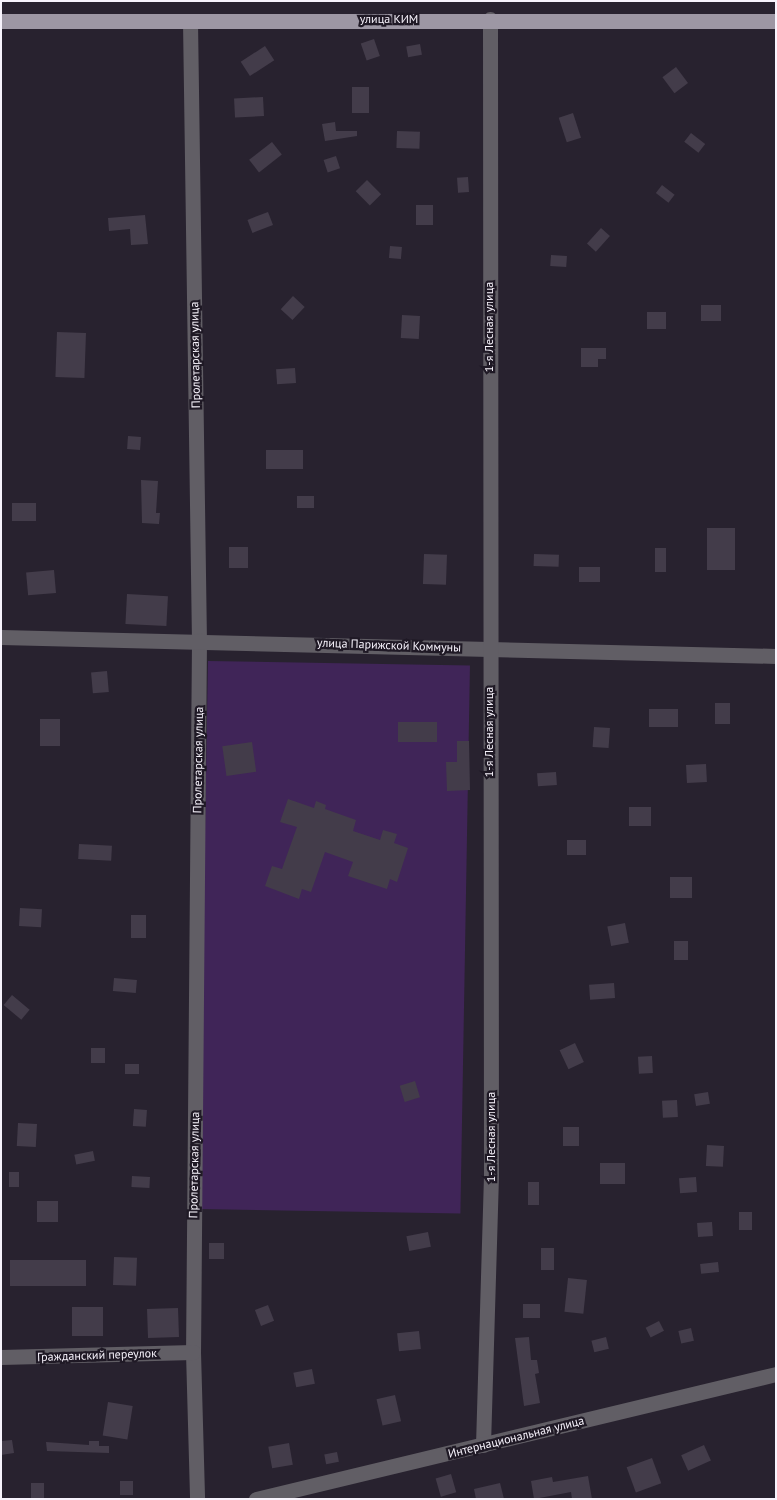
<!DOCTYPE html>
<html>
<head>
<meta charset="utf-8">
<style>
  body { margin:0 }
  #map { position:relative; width:777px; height:1500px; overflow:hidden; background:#28222f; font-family:"PT Sans",sans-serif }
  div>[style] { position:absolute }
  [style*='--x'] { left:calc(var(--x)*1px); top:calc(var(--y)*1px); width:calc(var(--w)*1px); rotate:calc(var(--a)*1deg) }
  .green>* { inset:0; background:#402558; transform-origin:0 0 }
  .building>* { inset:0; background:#433c4a; transform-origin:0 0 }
  .minor>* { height:15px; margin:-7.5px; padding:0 7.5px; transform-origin:7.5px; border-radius:7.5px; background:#615e65 }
  .major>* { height:15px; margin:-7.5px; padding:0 7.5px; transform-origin:7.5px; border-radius:7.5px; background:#9d97a4 }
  span { translate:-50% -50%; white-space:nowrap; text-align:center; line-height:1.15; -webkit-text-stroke:4.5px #1f1925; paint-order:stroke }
  .street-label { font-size:12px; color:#f7f3fc }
  .frame { position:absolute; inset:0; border:2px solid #f7f3fc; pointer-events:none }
</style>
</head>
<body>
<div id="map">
  <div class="green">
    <div style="left:208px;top:661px;width:262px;height:548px;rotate:1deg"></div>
  </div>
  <div class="building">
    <div style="left:374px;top:39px;width:18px;height:14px;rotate:71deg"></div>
    <div style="left:420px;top:44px;width:11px;height:14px;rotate:80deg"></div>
    <div style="left:265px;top:46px;width:17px;height:29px;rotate:57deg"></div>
    <div style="left:676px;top:67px;width:20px;height:17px;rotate:53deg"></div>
    <div style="left:352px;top:87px;width:17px;height:26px"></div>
    <div style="left:263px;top:97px;width:19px;height:29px;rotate:87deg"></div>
    <div style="left:573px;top:113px;width:26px;height:15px;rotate:72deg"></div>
    <div style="clip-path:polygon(335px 122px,336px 131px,357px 131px,357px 136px,325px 141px,322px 124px)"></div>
    <div style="left:397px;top:131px;width:23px;height:17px;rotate:2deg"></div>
    <div style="left:691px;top:133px;width:18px;height:11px;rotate:38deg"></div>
    <div style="left:272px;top:142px;width:16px;height:29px;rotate:52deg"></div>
    <div style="left:336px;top:156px;width:13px;height:13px;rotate:72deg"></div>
    <div style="left:468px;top:177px;width:15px;height:11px;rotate:86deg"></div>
    <div style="left:367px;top:180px;width:20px;height:16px;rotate:45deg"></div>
    <div style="left:662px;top:185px;width:16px;height:10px;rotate:38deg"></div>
    <div style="left:416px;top:205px;width:17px;height:20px"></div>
    <div style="left:268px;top:212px;width:14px;height:22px;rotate:69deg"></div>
    <div style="clip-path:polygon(145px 215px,148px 244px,131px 245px,130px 229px,109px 231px,108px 218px)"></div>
    <div style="left:601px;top:228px;width:12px;height:21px;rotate:42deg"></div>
    <div style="left:390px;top:246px;width:12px;height:12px;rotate:5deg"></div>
    <div style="left:551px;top:255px;width:16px;height:11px;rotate:4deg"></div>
    <div style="left:293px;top:296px;width:16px;height:18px;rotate:43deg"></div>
    <div style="left:701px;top:305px;width:20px;height:16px"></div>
    <div style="left:647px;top:312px;width:19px;height:17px"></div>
    <div style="left:402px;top:315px;width:18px;height:23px;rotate:3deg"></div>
    <div style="left:57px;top:332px;width:29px;height:45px;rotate:2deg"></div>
    <div style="clip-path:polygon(581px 348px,606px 348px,606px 359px,598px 359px,598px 367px,581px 367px)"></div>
    <div style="left:295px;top:368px;width:15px;height:19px;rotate:86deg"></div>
    <div style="left:128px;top:436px;width:13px;height:13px;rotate:4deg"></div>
    <div style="left:266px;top:450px;width:37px;height:19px"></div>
    <div style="clip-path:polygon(141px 480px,158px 481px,156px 513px,160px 513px,159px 524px,142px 523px)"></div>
    <div style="left:297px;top:496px;width:17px;height:12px"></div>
    <div style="left:12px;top:503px;width:24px;height:18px"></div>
    <div style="left:735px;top:528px;width:42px;height:28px;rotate:90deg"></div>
    <div style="left:229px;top:547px;width:19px;height:21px"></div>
    <div style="left:655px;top:548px;width:11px;height:24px"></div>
    <div style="left:424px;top:554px;width:23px;height:30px;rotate:2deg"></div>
    <div style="left:534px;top:554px;width:25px;height:12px;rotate:2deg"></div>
    <div style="left:579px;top:567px;width:21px;height:15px"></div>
    <div style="left:54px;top:570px;width:23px;height:28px;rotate:85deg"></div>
    <div style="left:127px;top:594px;width:41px;height:30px;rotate:3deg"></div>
    <div style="left:107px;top:671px;width:21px;height:16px;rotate:85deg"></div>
    <div style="left:715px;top:703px;width:15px;height:21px"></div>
    <div style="left:649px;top:709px;width:29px;height:18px"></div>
    <div style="left:40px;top:719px;width:20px;height:27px"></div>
    <div style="left:437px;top:722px;width:20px;height:39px;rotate:90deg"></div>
    <div style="left:594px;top:727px;width:16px;height:20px;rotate:4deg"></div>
    <div style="clip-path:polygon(457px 741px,469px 741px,470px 790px,447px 791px,446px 762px,457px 762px)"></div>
    <div style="left:252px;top:742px;width:30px;height:30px;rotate:82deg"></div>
    <div style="left:706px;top:764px;width:18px;height:20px;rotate:87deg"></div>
    <div style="left:556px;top:772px;width:13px;height:19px;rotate:86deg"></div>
    <div style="clip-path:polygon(288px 799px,314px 808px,316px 801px,326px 805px,325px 809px,356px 820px,353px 831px,380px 840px,383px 830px,397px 834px,394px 843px,408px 848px,397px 882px,390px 879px,387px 889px,348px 876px,353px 862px,325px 852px,311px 892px,302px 889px,299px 899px,265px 886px,272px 866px,282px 869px,297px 827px,280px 822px)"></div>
    <div style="left:629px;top:807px;width:22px;height:19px"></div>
    <div style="left:586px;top:840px;width:15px;height:19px;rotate:90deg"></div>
    <div style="left:79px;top:844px;width:33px;height:15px;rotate:3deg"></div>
    <div style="left:692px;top:877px;width:21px;height:22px;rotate:90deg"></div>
    <div style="left:20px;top:908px;width:22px;height:18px;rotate:3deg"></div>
    <div style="left:131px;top:915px;width:15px;height:23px"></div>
    <div style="left:625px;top:923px;width:20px;height:18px;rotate:79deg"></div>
    <div style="left:688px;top:941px;width:19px;height:14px;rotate:90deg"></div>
    <div style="left:114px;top:978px;width:23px;height:13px;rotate:5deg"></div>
    <div style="left:614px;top:983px;width:15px;height:25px;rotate:86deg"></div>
    <div style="left:12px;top:995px;width:23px;height:13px;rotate:40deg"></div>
    <div style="left:575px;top:1043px;width:21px;height:17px;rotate:65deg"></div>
    <div style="left:91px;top:1048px;width:14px;height:15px"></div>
    <div style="left:652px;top:1056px;width:17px;height:14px;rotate:87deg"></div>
    <div style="left:125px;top:1064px;width:14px;height:10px"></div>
    <div style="left:415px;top:1081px;width:17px;height:16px;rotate:73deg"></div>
    <div style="left:708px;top:1092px;width:12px;height:14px;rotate:81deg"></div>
    <div style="left:677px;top:1100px;width:17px;height:15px;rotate:87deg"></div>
    <div style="left:134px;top:1109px;width:13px;height:17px;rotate:4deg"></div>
    <div style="left:18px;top:1123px;width:19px;height:23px;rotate:3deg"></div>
    <div style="left:563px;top:1127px;width:16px;height:19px"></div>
    <div style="left:707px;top:1145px;width:17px;height:21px;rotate:3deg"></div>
    <div style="left:93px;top:1151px;width:10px;height:19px;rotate:79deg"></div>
    <div style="left:600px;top:1163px;width:25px;height:21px"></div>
    <div style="left:9px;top:1172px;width:10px;height:15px"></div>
    <div style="left:132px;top:1176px;width:18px;height:11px;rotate:3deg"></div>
    <div style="left:696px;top:1177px;width:15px;height:17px;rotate:86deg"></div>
    <div style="left:528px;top:1182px;width:11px;height:23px"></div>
    <div style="left:37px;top:1201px;width:21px;height:21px"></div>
    <div style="left:739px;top:1212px;width:13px;height:18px"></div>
    <div style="left:712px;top:1222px;width:14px;height:15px;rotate:86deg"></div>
    <div style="left:428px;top:1232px;width:15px;height:22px;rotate:79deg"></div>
    <div style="left:224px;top:1243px;width:16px;height:15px;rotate:90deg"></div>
    <div style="left:541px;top:1248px;width:13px;height:22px"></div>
    <div style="left:114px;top:1257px;width:23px;height:28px;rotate:2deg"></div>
    <div style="left:10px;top:1260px;width:76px;height:26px"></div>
    <div style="left:718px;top:1262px;width:10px;height:18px;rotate:84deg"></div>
    <div style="left:568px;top:1278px;width:19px;height:34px;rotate:6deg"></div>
    <div style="left:523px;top:1304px;width:17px;height:14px"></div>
    <div style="left:268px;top:1305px;width:17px;height:14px;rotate:69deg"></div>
    <div style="left:72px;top:1307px;width:31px;height:29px"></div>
    <div style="left:178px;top:1308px;width:29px;height:31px;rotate:88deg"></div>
    <div style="left:659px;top:1321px;width:11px;height:15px;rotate:63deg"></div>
    <div style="left:691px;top:1328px;width:13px;height:13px;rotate:77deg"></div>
    <div style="left:419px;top:1331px;width:18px;height:22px;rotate:84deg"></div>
    <div style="clip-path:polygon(529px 1337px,531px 1360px,537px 1360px,539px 1373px,535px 1374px,540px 1403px,524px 1406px,515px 1338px)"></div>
    <div style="left:606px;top:1337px;width:12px;height:15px;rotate:76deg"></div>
    <div style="left:312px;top:1369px;width:15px;height:19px;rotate:79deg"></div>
    <div style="left:395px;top:1395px;width:27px;height:19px;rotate:77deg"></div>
    <div style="left:108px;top:1402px;width:25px;height:34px;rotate:9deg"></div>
    <div style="clip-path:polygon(12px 1440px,14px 1453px,1px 1455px,1px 1441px)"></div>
    <div style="clip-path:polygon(89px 1441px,99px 1441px,99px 1446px,109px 1446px,109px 1453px,47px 1451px,46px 1442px,89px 1445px)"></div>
    <div style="left:289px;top:1443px;width:22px;height:21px;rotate:80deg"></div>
    <div style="left:704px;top:1445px;width:17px;height:25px;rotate:66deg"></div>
    <div style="left:337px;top:1452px;width:10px;height:13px;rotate:79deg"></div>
    <div style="left:652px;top:1458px;width:27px;height:27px;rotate:70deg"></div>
    <div style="left:451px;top:1474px;width:19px;height:16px;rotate:74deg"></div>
    <div style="clip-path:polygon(588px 1476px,592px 1499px,572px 1499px,571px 1492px,534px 1499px,531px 1481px,552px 1477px,553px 1482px)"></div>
    <div style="left:120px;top:1481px;width:13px;height:14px"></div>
    <div style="left:31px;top:1483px;width:13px;height:16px"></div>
    <div style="clip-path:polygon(500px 1483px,504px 1499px,476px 1499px,474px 1489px)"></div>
  </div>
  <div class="minor">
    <div style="--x:190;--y:21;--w:619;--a:89.17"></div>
    <div style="--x:199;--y:640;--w:712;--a:90.48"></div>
    <div style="--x:193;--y:1352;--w:147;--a:88.4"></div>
    <div style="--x:1;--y:637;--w:775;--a:1.4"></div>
    <div style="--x:1;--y:1357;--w:192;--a:-1.5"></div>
    <div style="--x:483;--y:1445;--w:269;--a:-88.3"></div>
    <div style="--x:491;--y:1176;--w:1157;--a:-90.05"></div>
    <div style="--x:256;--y:1499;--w:535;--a:-13.52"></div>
  </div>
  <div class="major">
    <div style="--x:1;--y:21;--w:775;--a:0"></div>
  </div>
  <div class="street-label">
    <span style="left:389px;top:19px">улица КИМ</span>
    <span style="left:489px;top:327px;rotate:-90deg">1-я Лесная улица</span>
    <span style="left:195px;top:355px;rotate:-91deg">Пролетарская улица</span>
    <span style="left:389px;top:645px;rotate:2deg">улица Парижской Коммуны</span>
    <span style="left:489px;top:732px;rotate:-90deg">1-я Лесная улица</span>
    <span style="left:198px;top:760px;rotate:-89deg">Пролетарская улица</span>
    <span style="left:491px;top:1137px;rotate:-90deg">1-я Лесная улица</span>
    <span style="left:194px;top:1165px;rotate:-89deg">Пролетарская улица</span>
    <span style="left:97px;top:1355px;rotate:-2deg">Гражданский переулок</span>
    <span style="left:516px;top:1437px;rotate:-14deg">Интернациональная улица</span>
  </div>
  <div class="frame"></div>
</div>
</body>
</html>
